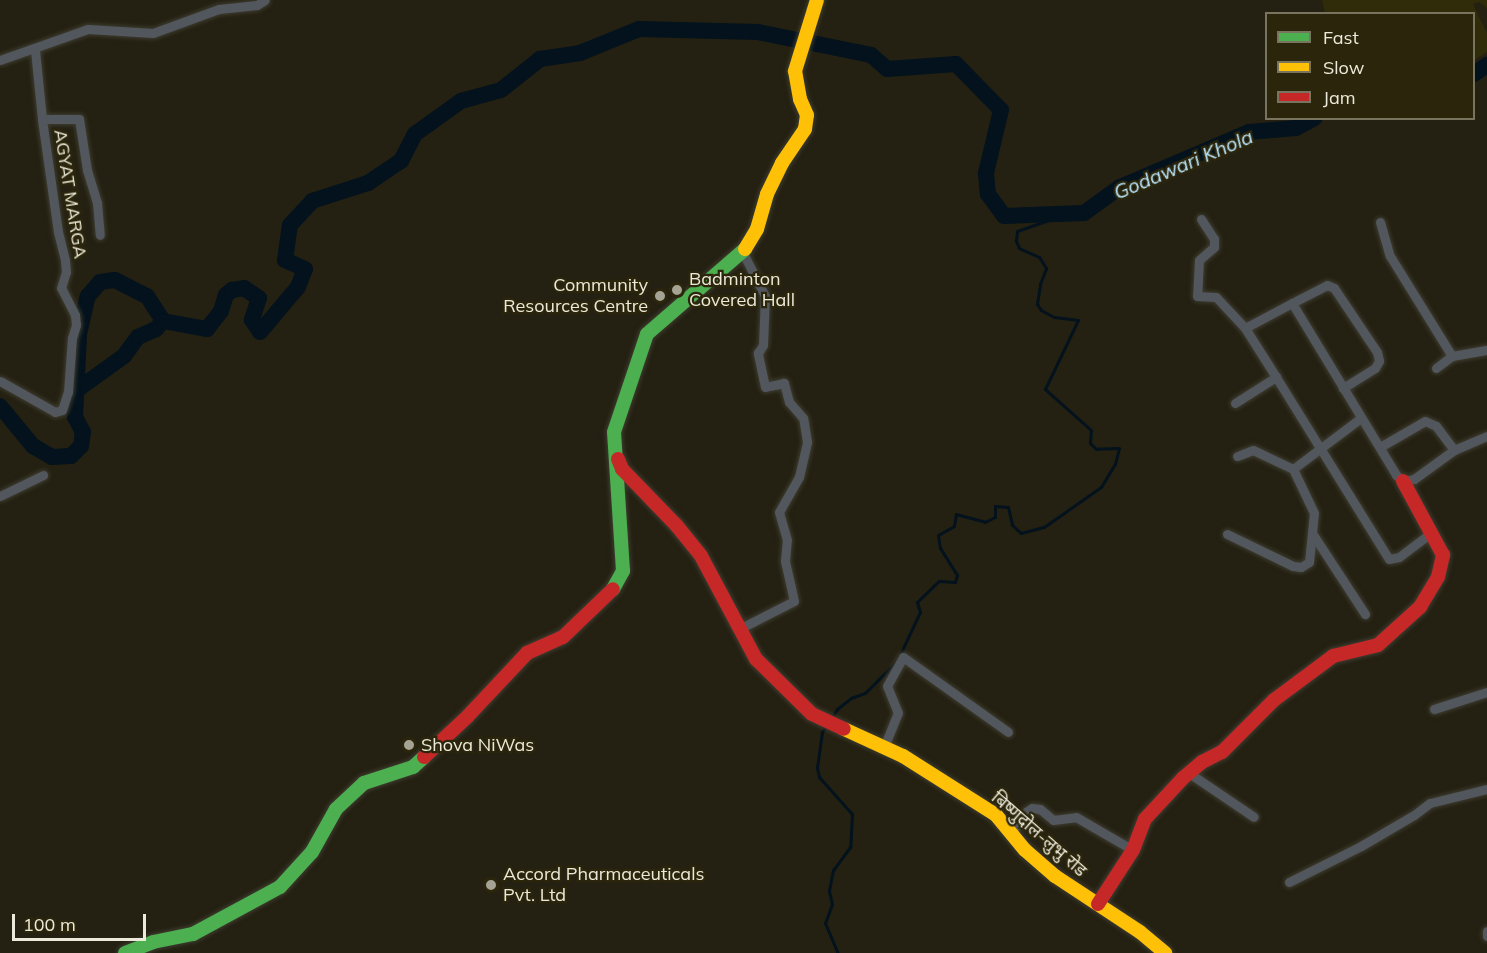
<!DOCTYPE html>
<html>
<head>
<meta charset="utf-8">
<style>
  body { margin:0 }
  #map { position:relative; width:1487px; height:953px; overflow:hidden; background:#242112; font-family:Mulish,"Noto Sans Devanagari",sans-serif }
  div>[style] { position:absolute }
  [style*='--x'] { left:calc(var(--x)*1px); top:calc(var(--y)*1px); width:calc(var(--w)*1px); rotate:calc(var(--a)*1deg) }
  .built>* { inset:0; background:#302b09 }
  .stream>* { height:3px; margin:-1.5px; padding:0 1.5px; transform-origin:1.5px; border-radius:1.5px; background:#03121c }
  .river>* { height:16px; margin:-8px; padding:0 8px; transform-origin:8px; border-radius:8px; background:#03121c }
  .roads { filter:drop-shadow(0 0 2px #3e3c30) drop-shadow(0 0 2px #3e3c30) }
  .street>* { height:9px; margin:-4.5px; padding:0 4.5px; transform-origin:4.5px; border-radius:4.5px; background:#52575d }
  .fast>* { height:14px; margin:-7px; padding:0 7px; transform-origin:7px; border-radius:7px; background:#4caf50 }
  .slow>* { height:14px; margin:-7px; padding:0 7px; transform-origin:7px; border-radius:7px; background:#ffc107 }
  .jam>* { height:14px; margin:-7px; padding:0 7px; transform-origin:7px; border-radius:7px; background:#c62828 }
  .dots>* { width:16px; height:16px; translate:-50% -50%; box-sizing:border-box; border:3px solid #2b260b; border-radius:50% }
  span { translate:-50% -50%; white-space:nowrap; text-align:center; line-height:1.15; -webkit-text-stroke:4.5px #2b260b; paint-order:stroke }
  .street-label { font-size:18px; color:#ebe9d9 }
  .poi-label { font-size:18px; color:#ebe9d9 }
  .left { translate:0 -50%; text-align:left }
  .right { translate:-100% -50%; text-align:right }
  .water-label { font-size:20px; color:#bbe5fe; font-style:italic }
  .legend { position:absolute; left:1265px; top:12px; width:210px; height:108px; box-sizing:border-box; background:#2b260b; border:2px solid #78745d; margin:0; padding:8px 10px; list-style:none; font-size:18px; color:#ebe9d9 }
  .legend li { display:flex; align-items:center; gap:12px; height:30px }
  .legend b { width:30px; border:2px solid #78745d }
  .scale { position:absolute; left:12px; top:914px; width:134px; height:27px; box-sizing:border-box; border:3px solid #ebe9d9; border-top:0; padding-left:8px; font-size:18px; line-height:21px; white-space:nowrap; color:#ebe9d9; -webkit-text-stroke:4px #2b260b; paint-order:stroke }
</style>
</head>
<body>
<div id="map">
  <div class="built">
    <div style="clip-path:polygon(1322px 0,1487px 0,1487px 8px,1479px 2px,1473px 4px,1487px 33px,1487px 52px,1474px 60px,1474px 14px,1325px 13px)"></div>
  </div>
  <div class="stream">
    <div style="--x:831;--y:719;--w:12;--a:-59"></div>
    <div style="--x:837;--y:709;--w:18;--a:-38"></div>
    <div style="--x:851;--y:698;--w:15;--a:-20"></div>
    <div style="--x:865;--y:693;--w:45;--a:-45"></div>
    <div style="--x:897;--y:661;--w:54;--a:-64.9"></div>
    <div style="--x:920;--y:612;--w:10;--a:-107"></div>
    <div style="--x:917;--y:602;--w:30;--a:-44"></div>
    <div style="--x:939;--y:581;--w:16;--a:4"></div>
    <div style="--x:955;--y:582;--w:7;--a:-74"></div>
    <div style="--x:957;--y:575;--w:32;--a:-122"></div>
    <div style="--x:940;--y:548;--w:13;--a:-99"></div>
    <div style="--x:938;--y:535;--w:18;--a:-29"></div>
    <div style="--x:954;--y:526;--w:12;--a:-81"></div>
    <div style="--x:956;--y:514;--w:30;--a:15"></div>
    <div style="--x:985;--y:522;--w:11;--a:-27"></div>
    <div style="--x:995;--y:517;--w:11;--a:-90"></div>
    <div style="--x:995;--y:506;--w:13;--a:4"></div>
    <div style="--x:1008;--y:507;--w:18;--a:77"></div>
    <div style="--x:1012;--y:525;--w:12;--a:42"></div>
    <div style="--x:1021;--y:533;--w:24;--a:-15"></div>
    <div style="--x:1044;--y:527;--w:70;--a:-35.1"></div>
    <div style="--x:1101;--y:487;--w:27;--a:-59"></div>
    <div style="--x:1115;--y:464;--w:16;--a:-76"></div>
    <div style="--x:1119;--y:448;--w:23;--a:178"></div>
    <div style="--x:1096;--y:449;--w:8;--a:-135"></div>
    <div style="--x:1090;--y:443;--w:13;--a:-86"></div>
    <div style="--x:1091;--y:430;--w:62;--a:-138.3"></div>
    <div style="--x:1045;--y:389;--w:76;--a:-64.4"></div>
    <div style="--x:1078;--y:320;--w:24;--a:-173"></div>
    <div style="--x:1054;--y:317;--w:15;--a:-152"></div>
    <div style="--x:1041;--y:310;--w:7;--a:-124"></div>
    <div style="--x:1037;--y:304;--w:20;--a:-81"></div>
    <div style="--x:1040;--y:284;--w:17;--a:-69"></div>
    <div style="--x:1046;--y:268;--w:13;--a:-122"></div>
    <div style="--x:1039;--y:257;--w:22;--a:-156"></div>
    <div style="--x:1019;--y:248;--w:8;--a:-113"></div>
    <div style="--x:1016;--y:241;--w:10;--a:-84"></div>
    <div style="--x:1017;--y:231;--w:46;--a:-19.2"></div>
    <div style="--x:827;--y:724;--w:9;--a:122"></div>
    <div style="--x:822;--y:732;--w:36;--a:98"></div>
    <div style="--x:817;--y:768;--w:9;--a:77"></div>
    <div style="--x:819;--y:777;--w:50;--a:48.3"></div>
    <div style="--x:852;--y:814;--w:33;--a:93"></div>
    <div style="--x:850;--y:847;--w:29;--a:126"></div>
    <div style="--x:833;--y:870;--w:21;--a:101"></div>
    <div style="--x:829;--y:891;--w:13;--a:77"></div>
    <div style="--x:832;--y:904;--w:20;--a:110"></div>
    <div style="--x:825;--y:923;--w:33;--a:67"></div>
  </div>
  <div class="river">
    <div style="--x:1474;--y:74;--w:16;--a:-35"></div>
    <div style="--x:74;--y:392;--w:62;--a:-35.8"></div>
    <div style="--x:124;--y:356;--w:24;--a:-54"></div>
    <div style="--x:138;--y:337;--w:20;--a:-24"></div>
    <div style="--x:156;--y:329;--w:11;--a:-49"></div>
    <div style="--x:0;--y:406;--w:52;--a:50.5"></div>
    <div style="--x:33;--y:446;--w:22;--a:30"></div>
    <div style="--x:52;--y:457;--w:19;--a:-3"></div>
    <div style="--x:71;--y:456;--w:14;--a:-45"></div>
    <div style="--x:81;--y:446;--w:14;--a:-82"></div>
    <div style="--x:83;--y:432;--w:17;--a:-118"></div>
    <div style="--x:75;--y:417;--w:83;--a:-87.2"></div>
    <div style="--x:79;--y:334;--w:39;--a:-77"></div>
    <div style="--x:88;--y:296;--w:18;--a:-49"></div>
    <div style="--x:100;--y:282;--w:15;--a:-8"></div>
    <div style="--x:115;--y:280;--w:36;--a:27"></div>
    <div style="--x:147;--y:296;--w:30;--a:57"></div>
    <div style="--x:163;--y:321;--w:45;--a:10.3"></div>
    <div style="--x:207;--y:329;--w:23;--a:-52"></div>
    <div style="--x:221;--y:311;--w:17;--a:-73"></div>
    <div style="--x:226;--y:295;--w:8;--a:-40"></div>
    <div style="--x:232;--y:290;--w:12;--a:-9"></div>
    <div style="--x:244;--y:288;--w:18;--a:34"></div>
    <div style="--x:259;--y:298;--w:23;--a:108"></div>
    <div style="--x:252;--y:320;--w:14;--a:56"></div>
    <div style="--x:260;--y:332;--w:59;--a:-49.8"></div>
    <div style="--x:298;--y:287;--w:19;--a:-69"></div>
    <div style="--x:305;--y:269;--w:22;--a:-156"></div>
    <div style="--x:285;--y:260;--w:35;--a:-82"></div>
    <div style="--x:290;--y:225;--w:33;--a:-47"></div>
    <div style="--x:312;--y:201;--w:59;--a:-17.8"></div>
    <div style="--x:368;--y:183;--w:40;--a:-34"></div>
    <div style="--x:401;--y:161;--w:30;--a:-63"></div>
    <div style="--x:415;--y:134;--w:57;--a:-35.7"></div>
    <div style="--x:461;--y:101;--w:41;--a:-15.4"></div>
    <div style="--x:501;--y:90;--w:50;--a:-38.5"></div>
    <div style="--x:540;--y:59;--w:40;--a:-8.5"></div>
    <div style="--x:580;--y:53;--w:64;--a:-22.1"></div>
    <div style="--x:639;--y:29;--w:119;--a:1.4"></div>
    <div style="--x:758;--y:32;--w:115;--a:11.5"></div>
    <div style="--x:871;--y:55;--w:21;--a:41"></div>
    <div style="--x:887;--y:69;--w:69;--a:-4.1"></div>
    <div style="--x:956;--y:64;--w:64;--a:45.6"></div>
    <div style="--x:1001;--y:110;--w:65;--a:103.4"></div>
    <div style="--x:986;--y:173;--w:21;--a:85"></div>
    <div style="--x:988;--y:194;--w:27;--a:54"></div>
    <div style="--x:1004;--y:216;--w:80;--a:-2.1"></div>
    <div style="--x:1084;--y:213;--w:44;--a:-35.8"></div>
    <div style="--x:1120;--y:187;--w:140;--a:-23.1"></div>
    <div style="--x:1249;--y:132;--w:47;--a:-4.9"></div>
    <div style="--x:1296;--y:128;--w:21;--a:-28"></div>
  </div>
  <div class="roads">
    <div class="street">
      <div style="--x:0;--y:60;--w:93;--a:-19.4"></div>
      <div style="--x:88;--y:29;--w:65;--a:3.5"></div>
      <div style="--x:153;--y:33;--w:70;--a:-20"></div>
      <div style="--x:219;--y:9;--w:38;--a:-6"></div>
      <div style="--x:257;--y:5;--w:9;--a:-32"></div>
      <div style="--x:42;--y:119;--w:37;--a:0"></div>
      <div style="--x:79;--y:119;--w:52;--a:81.1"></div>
      <div style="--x:87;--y:170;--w:34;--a:73"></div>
      <div style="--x:97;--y:203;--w:32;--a:85"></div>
      <div style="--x:1201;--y:219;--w:24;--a:57"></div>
      <div style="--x:1214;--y:239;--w:8;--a:90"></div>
      <div style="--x:1214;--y:247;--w:20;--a:139"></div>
      <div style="--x:1199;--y:260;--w:36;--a:93"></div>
      <div style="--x:1197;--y:296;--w:19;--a:3"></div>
      <div style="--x:1216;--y:297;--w:42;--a:46.9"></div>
      <div style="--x:1380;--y:222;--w:35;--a:74"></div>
      <div style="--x:1390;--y:256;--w:118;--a:58.2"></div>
      <div style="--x:1292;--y:303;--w:39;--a:-27"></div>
      <div style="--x:1327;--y:285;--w:8;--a:23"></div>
      <div style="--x:1334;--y:288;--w:77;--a:56.1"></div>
      <div style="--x:1377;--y:352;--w:9;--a:77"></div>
      <div style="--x:1379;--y:361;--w:8;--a:120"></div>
      <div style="--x:1375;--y:368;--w:38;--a:148"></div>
      <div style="--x:1436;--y:368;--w:20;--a:-37"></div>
      <div style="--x:1452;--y:356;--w:36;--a:-10"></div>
      <div style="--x:1276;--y:377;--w:214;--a:58.2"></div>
      <div style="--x:1389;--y:559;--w:10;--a:-11"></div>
      <div style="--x:1399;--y:557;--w:40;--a:-37"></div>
      <div style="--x:0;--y:381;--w:63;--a:29.4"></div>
      <div style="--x:55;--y:412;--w:7;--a:-16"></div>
      <div style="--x:62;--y:410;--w:19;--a:-72"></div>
      <div style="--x:68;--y:392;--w:54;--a:-85.8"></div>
      <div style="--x:72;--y:338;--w:14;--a:-73"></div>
      <div style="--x:76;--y:325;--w:10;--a:-96"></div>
      <div style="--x:75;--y:315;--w:30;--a:-117"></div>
      <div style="--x:61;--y:288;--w:17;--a:-73"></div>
      <div style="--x:66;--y:272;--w:12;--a:-95"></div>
      <div style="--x:65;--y:260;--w:29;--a:-104"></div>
      <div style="--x:58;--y:232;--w:114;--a:-98.1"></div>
      <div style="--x:42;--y:119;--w:69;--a:-95.8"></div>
      <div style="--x:1235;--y:403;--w:49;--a:-32.4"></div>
      <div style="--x:1276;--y:377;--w:58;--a:-122.3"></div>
      <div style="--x:1245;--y:328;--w:53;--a:-28"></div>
      <div style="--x:1292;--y:303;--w:201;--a:58.8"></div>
      <div style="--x:1396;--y:475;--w:9;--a:41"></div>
      <div style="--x:1403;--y:481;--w:11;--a:-10"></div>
      <div style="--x:1414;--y:479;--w:49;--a:-35.9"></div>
      <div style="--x:1454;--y:450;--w:36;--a:-23"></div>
      <div style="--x:1380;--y:447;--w:52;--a:-30"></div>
      <div style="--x:1425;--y:421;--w:12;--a:24"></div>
      <div style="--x:1436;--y:426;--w:30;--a:53"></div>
      <div style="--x:1293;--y:469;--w:85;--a:-36.9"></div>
      <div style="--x:0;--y:496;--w:48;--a:-26"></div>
      <div style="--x:1312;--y:533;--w:97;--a:56.8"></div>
      <div style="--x:1227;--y:534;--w:73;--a:25.9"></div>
      <div style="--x:1293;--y:566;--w:8;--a:7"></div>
      <div style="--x:1301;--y:567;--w:9;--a:-32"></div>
      <div style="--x:1309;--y:562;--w:49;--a:-84.2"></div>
      <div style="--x:1314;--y:513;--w:49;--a:-115.5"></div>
      <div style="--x:1293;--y:469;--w:44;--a:-154.6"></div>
      <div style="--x:1253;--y:450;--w:17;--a:159"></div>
      <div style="--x:741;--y:628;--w:59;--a:-27"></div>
      <div style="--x:794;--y:601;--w:41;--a:-102.7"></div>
      <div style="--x:785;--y:561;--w:21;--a:-85"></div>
      <div style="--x:787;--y:540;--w:29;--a:-106"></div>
      <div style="--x:779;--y:512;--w:40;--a:-60.3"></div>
      <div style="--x:799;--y:477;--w:36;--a:-77"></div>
      <div style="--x:807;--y:442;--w:24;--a:-99"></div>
      <div style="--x:803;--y:418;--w:21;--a:-131"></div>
      <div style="--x:789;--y:402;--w:20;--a:-105"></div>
      <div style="--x:784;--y:383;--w:19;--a:168"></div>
      <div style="--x:765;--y:387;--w:35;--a:-102"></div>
      <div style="--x:758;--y:353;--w:9;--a:-58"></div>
      <div style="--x:763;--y:345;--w:49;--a:-87.7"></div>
      <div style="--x:765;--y:296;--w:48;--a:-117.1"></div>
      <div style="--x:1434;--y:709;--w:56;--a:-17.8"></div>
      <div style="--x:884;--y:747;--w:37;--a:-68"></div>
      <div style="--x:898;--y:713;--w:29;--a:-112"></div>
      <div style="--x:887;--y:686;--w:33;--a:-61"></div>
      <div style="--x:903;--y:657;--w:129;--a:35.5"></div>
      <div style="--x:1189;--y:773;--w:78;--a:34.1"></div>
      <div style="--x:1011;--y:833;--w:26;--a:-54"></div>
      <div style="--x:1026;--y:812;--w:7;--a:-34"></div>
      <div style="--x:1032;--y:808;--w:8;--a:7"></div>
      <div style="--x:1040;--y:809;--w:17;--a:40"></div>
      <div style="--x:1053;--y:820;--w:23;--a:-7"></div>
      <div style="--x:1076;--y:817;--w:66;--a:30.1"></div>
      <div style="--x:1289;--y:882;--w:80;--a:-26.6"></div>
      <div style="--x:1361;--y:846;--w:61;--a:-30.3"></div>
      <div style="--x:1414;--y:815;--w:20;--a:-37"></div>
      <div style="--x:1430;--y:803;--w:59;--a:-13.8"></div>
      <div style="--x:1487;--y:931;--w:5;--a:90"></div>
    </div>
    <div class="fast">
      <div style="--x:613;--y:589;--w:21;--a:-61"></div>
      <div style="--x:623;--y:571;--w:139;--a:-93.7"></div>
      <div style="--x:614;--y:432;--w:103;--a:-71.4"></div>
      <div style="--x:647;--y:334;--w:130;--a:-40.9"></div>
      <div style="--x:125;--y:953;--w:30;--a:-21"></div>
      <div style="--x:153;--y:942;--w:41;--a:-11.3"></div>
      <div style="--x:193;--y:934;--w:99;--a:-28.4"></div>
      <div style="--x:280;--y:887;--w:47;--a:-47.6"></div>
      <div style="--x:312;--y:852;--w:49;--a:-60.8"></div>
      <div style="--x:336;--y:809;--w:38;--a:-43"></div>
      <div style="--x:364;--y:783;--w:52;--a:-18.1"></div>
      <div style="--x:413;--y:767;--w:15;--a:-42"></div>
    </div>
    <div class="slow">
      <div style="--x:745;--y:249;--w:23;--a:-59"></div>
      <div style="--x:757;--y:229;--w:36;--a:-74"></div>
      <div style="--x:767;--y:194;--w:34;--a:-64"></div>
      <div style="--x:782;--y:163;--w:41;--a:-55.9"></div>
      <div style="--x:805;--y:129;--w:14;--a:-82"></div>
      <div style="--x:807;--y:115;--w:17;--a:-114"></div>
      <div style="--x:800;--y:99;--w:28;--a:-100"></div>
      <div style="--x:795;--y:71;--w:74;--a:-72.8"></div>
      <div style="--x:844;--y:729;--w:65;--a:24.6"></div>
      <div style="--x:903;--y:756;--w:110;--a:32.4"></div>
      <div style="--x:996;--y:815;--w:45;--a:50.4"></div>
      <div style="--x:1025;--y:850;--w:40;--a:41"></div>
      <div style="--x:1055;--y:876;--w:102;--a:33.4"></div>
      <div style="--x:1140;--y:932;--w:33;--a:40"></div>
    </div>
    <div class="jam">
      <div style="--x:618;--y:459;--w:11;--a:68"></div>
      <div style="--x:622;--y:469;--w:79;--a:46"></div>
      <div style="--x:677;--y:526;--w:38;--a:51"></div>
      <div style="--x:701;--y:556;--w:117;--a:61.9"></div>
      <div style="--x:756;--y:659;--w:78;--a:44.5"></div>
      <div style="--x:812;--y:714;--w:35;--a:25"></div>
      <div style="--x:424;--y:757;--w:59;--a:-42.9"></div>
      <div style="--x:467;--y:717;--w:88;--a:-46.8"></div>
      <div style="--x:527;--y:653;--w:39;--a:-24"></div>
      <div style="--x:563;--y:637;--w:69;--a:-43.8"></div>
      <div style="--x:1098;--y:904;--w:64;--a:-57.1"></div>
      <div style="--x:1133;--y:850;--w:33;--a:-69"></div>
      <div style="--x:1145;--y:819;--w:56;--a:-47.2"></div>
      <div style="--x:1183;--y:778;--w:25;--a:-40"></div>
      <div style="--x:1202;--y:762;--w:22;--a:-27"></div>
      <div style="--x:1222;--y:752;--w:74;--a:-45"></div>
      <div style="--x:1274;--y:700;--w:74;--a:-36.7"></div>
      <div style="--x:1333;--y:656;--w:46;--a:-13.7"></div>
      <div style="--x:1378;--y:645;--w:57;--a:-42.1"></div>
      <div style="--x:1420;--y:607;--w:35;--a:-59"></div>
      <div style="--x:1438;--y:577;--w:23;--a:-77"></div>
      <div style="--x:1443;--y:555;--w:84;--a:-118.4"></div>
    </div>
  </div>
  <div class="dots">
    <div style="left:677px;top:290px;background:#a5a393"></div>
    <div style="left:660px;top:296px;background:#a5a393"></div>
    <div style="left:409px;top:745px;background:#a5a393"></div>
    <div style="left:491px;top:885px;background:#a5a393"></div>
  </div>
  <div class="street-label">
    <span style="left:70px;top:194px;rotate:81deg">AGYAT MARGA</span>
    <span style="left:1039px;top:834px;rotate:41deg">बिष्णुदोल-लुभु रोड</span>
  </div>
  <div class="poi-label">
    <span class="left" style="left:689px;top:290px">Badminton<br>Covered Hall</span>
    <span class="right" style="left:648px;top:296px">Community<br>Resources Centre</span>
    <span class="left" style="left:421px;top:745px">Shova NiWas</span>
    <span class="left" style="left:503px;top:885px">Accord Pharmaceuticals<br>Pvt. Ltd</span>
  </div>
  <div class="water-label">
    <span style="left:1183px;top:164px;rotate:-23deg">Godawari Khola</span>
  </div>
  <ul class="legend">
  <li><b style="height:8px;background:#4caf50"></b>Fast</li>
  <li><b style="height:8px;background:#ffc107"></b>Slow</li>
  <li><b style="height:8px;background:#c62828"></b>Jam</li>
  </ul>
  <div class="scale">100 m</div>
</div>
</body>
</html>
